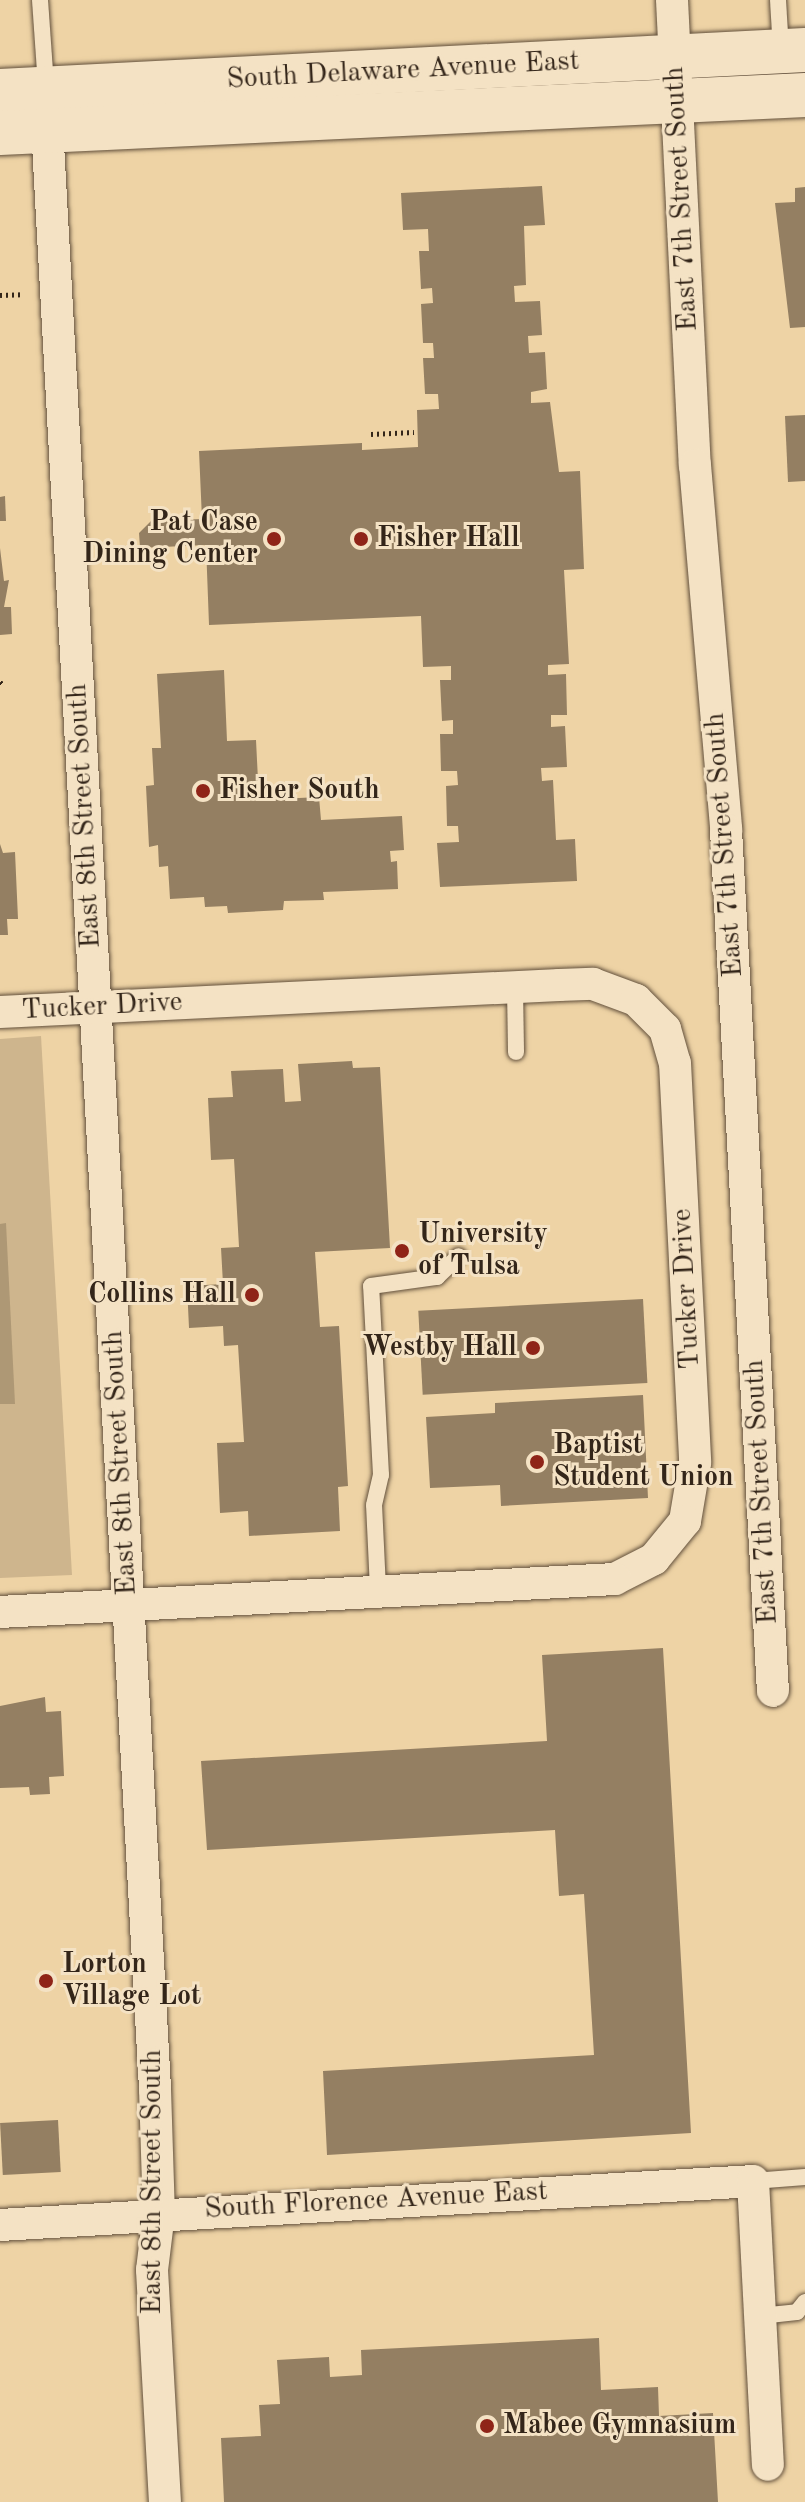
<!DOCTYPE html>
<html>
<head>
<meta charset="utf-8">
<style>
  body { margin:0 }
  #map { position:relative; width:805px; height:2502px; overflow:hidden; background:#eed3a5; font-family:"Old Standard TT",serif }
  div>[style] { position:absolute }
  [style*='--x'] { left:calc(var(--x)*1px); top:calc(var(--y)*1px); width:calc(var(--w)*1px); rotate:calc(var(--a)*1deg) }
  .green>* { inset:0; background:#ceb58d }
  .water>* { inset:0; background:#ae9875 }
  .building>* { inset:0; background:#947f62; transform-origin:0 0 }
  .path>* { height:5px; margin-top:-2.5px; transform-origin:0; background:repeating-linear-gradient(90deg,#332519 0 2px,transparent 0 6px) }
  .roads { filter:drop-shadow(0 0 2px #62503c) drop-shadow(0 0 2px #62503c) }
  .lane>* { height:16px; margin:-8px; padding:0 8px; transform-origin:8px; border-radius:8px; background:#f4e2c4 }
  .street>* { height:32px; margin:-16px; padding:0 16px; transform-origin:16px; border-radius:16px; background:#f4e2c4 }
  .secondary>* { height:44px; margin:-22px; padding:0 22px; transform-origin:22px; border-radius:22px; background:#f4e2c4 }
  .dots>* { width:22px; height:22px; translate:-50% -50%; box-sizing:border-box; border:4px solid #f4e2c4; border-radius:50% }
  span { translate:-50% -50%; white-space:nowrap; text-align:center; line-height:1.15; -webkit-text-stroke:6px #f4e2c4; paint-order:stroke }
  .street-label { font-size:28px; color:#332519 }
  .poi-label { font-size:28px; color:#332519; font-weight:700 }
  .right { translate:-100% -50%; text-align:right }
  .left { translate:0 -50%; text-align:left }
</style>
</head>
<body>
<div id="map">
  <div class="green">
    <div style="clip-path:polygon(41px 1036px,72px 1575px,0 1578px,0 1039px)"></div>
  </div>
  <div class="water">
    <div style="clip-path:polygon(6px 1223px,15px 1404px,0 1404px,0 1224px)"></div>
  </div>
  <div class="building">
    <div style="clip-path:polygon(542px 186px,545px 225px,524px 226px,526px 285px,514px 286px,515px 302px,540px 301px,542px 335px,528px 336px,529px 353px,545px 352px,547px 389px,531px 392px,531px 403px,550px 402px,559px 472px,580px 471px,584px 569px,564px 570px,569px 664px,548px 665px,548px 675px,566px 674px,567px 715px,551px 715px,551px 727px,565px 726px,567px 767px,541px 768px,542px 781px,553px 780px,556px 840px,575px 839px,577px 881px,440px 887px,437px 843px,459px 842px,458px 826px,447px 826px,446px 786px,458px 785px,457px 771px,441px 771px,440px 734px,453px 734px,453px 720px,442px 721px,440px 680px,451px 680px,451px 666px,423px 667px,421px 616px,209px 625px,206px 545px,140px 548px,139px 533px,151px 521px,202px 519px,199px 451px,362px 443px,362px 450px,418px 447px,417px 410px,439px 409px,438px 394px,425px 394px,423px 358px,434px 358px,433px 343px,423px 343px,421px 304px,433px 303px,432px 288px,421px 289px,419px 251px,429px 251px,428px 229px,403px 230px,401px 193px)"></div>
    <div style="clip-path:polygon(805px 187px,805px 327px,790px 328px,775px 203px,795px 202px,795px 188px)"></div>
    <div style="clip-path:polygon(805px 415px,805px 481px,788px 482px,785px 416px)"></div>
    <div style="clip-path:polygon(5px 496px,6px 521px,0 521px,0 497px)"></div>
    <div style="clip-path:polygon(0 548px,4px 581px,9px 580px,4px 607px,11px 607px,12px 634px,0 635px)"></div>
    <div style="clip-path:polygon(224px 670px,227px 741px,256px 740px,259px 800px,319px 797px,321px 820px,402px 816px,404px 850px,390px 851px,391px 862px,397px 861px,398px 889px,323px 892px,324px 900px,284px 901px,283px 910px,228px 913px,227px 906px,205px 907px,204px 897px,170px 899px,168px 866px,159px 867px,158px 845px,149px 847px,146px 786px,154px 785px,152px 748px,161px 748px,157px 674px)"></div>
    <div style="clip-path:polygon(0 844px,3px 853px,15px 852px,18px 919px,7px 919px,8px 935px,0 935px)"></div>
    <div style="clip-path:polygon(352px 1061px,353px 1068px,380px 1067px,390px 1248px,315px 1252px,320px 1327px,339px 1326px,348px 1486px,338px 1487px,340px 1531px,249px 1536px,248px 1511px,220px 1513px,217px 1443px,244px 1442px,238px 1345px,224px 1346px,223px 1326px,189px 1328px,187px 1286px,223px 1284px,221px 1248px,239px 1247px,234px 1159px,211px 1160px,208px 1098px,233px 1097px,231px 1071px,283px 1069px,285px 1102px,301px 1101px,298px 1064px)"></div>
    <div style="left:643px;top:1299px;width:84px;height:225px;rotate:87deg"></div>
    <div style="clip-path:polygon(643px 1395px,648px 1498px,501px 1506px,500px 1485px,430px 1488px,426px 1417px,495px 1413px,495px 1403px)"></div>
    <div style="clip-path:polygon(663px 1648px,691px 2133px,327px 2155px,323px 2071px,594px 2055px,584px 1894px,559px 1896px,555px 1830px,207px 1850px,201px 1761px,547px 1741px,542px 1655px)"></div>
    <div style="clip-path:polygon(45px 1697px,46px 1712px,61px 1711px,64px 1776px,49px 1777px,50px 1794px,30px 1795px,29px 1787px,0 1788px,0 1706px)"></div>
    <div style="left:58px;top:2120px;width:52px;height:58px;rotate:87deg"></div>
    <div style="clip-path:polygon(599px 2338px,601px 2390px,658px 2387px,659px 2416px,713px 2413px,718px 2502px,224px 2502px,221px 2438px,261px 2436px,259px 2405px,280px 2404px,277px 2360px,329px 2357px,330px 2377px,362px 2375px,361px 2350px)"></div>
  </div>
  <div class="path">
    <div style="--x:0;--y:295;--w:23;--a:-2"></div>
    <div style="--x:371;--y:434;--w:43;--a:-2.7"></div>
    <div style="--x:0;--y:682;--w:5;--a:37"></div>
  </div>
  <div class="roads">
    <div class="lane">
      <div style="--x:40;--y:0;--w:86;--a:86"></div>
      <div style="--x:778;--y:0;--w:50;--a:86.6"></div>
      <div style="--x:515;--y:987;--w:65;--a:89.1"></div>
      <div style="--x:378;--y:1589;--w:84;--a:-92.7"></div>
      <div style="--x:374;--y:1505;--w:31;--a:-77"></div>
      <div style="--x:381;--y:1475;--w:189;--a:-93"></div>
      <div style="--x:371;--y:1286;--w:67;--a:-7.8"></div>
      <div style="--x:437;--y:1277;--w:30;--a:-44"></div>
      <div style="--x:753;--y:2181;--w:52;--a:-4.4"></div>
      <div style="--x:760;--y:2316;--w:37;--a:-6"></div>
      <div style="--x:797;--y:2312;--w:13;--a:-51"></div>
    </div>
    <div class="street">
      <div style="--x:672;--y:0;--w:466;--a:87.2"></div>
      <div style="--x:695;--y:465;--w:366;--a:85.1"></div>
      <div style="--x:726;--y:830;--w:862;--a:86.88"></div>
      <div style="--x:46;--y:108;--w:1984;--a:86.85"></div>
      <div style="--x:155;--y:2089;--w:124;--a:88.2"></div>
      <div style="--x:159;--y:2213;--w:57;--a:97"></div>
      <div style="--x:152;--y:2270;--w:232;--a:86.8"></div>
      <div style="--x:0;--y:1012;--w:560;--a:-2.77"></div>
      <div style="--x:559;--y:985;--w:34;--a:-2"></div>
      <div style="--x:593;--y:984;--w:46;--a:20.4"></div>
      <div style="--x:636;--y:1000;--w:41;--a:45"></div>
      <div style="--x:665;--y:1029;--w:35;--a:74"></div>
      <div style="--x:675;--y:1063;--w:400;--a:87.1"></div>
      <div style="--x:695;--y:1462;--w:60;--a:99.6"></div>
      <div style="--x:685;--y:1521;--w:49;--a:129.2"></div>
      <div style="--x:654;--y:1559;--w:44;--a:152.9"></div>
      <div style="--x:615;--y:1579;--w:616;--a:176.93"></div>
      <div style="--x:0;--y:2225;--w:754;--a:-3.34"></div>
      <div style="--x:753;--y:2181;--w:284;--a:87"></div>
    </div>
    <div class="secondary">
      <div style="--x:0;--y:91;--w:806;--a:-2.92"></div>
      <div style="--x:0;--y:133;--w:806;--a:-2.7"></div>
    </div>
  </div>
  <div class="dots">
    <div style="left:274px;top:539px;background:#8f2418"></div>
    <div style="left:361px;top:539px;background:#8f2418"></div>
    <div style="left:203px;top:791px;background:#8f2418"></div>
    <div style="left:402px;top:1251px;background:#8f2418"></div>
    <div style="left:252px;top:1295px;background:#8f2418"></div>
    <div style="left:533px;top:1348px;background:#8f2418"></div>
    <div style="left:537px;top:1462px;background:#8f2418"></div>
    <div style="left:46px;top:1981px;background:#8f2418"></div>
    <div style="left:487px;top:2426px;background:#8f2418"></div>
  </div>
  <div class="street-label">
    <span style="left:403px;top:71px;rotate:-3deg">South Delaware Avenue East</span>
    <span style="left:682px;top:199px;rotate:-93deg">East 7th Street South</span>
    <span style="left:85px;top:816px;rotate:-93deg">East 8th Street South</span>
    <span style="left:725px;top:845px;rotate:-94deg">East 7th Street South</span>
    <span style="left:102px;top:1007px;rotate:-3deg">Tucker Drive</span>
    <span style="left:687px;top:1289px;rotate:-93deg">Tucker Drive</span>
    <span style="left:121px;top:1463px;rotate:-93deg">East 8th Street South</span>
    <span style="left:762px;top:1492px;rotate:-93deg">East 7th Street South</span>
    <span style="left:153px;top:2182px;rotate:-90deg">East 8th Street South</span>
    <span style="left:376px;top:2201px;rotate:-3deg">South Florence Avenue East</span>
  </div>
  <div class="poi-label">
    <span class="right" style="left:258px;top:539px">Pat Case<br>Dining Center</span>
    <span class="left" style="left:377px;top:539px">Fisher Hall</span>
    <span class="left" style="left:219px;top:791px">Fisher South</span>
    <span class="left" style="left:418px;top:1251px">University<br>of Tulsa</span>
    <span class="right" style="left:236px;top:1295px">Collins Hall</span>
    <span class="right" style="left:517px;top:1348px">Westby Hall</span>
    <span class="left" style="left:553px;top:1462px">Baptist<br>Student Union</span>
    <span class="left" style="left:62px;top:1981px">Lorton<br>Village Lot</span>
    <span class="left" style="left:503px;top:2426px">Mabee Gymnasium</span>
  </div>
</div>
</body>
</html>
